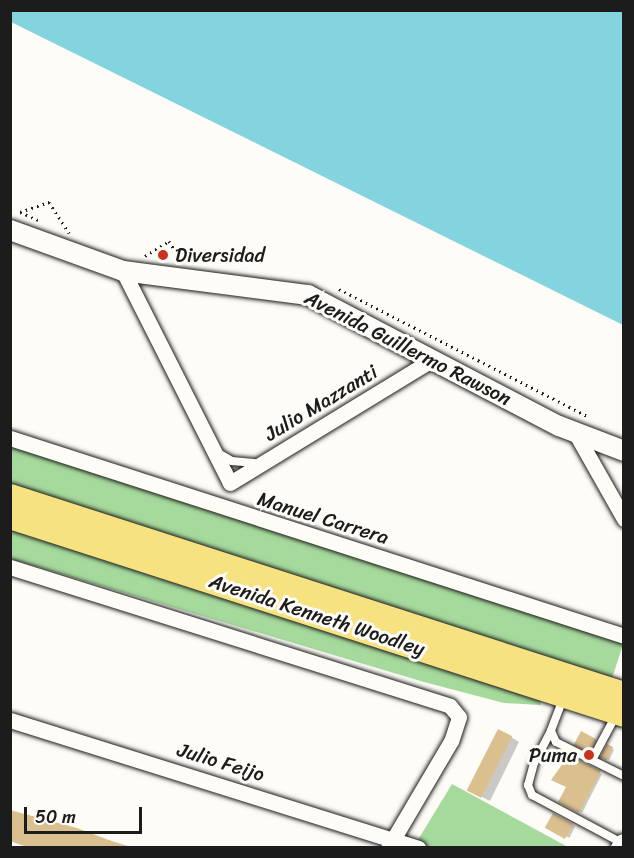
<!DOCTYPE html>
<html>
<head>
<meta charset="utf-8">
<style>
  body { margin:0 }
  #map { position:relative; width:634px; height:858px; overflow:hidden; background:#fdfcf7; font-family:Sriracha,sans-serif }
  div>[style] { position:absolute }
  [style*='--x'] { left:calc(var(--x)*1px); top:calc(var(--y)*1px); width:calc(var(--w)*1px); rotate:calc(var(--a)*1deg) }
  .green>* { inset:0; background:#a6da9c; transform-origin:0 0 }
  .water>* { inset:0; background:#84d4df }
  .shadow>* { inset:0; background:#0003; transform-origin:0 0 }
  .building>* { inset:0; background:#dabf8f; transform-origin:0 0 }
  .path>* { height:3px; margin-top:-1.5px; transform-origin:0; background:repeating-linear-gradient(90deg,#1c1c1c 0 1.5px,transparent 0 6px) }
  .roads { filter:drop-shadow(0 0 2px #1c1c1c) drop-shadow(0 0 2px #1c1c1c) }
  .service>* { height:8px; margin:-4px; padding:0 4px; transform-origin:4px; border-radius:4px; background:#fdfcf7 }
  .minor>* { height:15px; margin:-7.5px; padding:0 7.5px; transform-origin:7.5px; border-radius:7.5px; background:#fdfcf7 }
  .tertiary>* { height:20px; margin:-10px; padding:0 10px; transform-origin:10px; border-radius:10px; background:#fdfcf7 }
  .primary>* { height:24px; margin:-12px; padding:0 12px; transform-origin:12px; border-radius:12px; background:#f7e281 }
  .dots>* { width:16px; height:16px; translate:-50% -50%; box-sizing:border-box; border:3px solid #fdfcf7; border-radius:50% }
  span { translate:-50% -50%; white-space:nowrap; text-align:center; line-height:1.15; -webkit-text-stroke:6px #fdfcf7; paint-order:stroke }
  .poi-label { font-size:20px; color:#1c1c1c }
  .left { translate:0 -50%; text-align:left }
  .right { translate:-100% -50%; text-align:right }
  .street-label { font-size:20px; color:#1c1c1c }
  .frame { position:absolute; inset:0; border:12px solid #1c1c1c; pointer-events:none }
  .scale { position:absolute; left:24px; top:807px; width:118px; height:27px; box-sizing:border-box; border:3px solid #1c1c1c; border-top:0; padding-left:8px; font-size:18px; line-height:21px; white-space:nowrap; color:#1c1c1c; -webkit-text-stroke:4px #fdfcf7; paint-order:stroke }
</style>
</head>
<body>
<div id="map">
  <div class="green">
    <div style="left:11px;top:444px;width:644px;height:45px;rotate:18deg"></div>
    <div style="clip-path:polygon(10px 526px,540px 697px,541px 705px,504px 703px,424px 682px,11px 559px)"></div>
    <div style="clip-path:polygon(452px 784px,568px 847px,413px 848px)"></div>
  </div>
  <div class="water">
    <div style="clip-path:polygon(10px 11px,623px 11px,623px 325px,11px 22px)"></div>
  </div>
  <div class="shadow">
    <div style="left:582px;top:733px;width:18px;height:13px;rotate:27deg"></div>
    <div style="clip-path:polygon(511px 737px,519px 742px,490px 801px,478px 795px)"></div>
    <div style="clip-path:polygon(608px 746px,614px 750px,609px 760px,602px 757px)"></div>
    <div style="clip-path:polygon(569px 757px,602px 774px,582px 813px,560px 801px,568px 787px)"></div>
    <div style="clip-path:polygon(10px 811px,135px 848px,34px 848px)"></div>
    <div style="left:553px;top:815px;width:25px;height:13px;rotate:27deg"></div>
  </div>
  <div class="building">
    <div style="left:498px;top:729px;width:16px;height:69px;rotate:27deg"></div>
    <div style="left:581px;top:731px;width:17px;height:16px;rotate:28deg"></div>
    <div style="left:607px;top:744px;width:7px;height:15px;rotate:27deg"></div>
    <div style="clip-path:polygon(569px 755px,601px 771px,579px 813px,558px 802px,566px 787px,551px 780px)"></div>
    <div style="clip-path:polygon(10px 810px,77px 828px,130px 848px,30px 848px,10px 841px)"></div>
    <div style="left:553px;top:813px;width:23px;height:17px;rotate:29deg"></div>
  </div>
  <div class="path">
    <div style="--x:38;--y:220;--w:20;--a:-156"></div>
    <div style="--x:20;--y:212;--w:31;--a:-19"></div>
    <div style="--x:49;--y:202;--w:37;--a:57"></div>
    <div style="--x:145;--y:256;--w:28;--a:-32"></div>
    <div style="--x:169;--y:241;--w:25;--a:58"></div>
    <div style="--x:339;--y:289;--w:279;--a:27.1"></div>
  </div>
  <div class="roads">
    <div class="service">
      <div style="--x:218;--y:453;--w:16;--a:30"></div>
      <div style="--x:232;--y:461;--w:22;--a:5"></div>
      <div style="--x:563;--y:699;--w:34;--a:111"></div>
      <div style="--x:551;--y:731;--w:12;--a:66"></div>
      <div style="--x:556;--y:742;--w:76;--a:26.6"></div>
      <div style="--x:551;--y:731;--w:36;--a:118"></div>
      <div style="--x:534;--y:763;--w:23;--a:105"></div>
      <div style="--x:528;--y:785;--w:11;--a:68"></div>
      <div style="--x:532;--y:795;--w:102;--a:28.1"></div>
      <div style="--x:592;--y:760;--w:49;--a:-61.9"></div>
    </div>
    <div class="minor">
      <div style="--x:123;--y:271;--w:237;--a:63.2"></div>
      <div style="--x:576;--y:434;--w:98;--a:60.5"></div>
      <div style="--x:10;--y:438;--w:645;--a:17.87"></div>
      <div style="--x:230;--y:483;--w:238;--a:-31.4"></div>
      <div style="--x:10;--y:567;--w:461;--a:17.5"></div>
      <div style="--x:450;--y:706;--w:14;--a:51"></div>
      <div style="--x:459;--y:717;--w:25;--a:108"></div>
      <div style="--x:451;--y:741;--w:124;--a:120.5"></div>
      <div style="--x:10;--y:720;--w:428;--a:17.4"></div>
    </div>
    <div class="tertiary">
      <div style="--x:10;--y:230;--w:120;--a:19.9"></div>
      <div style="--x:123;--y:271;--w:187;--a:7.4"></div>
      <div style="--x:308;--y:295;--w:283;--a:27.6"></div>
      <div style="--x:559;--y:426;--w:70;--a:21"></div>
      <div style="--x:621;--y:848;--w:5;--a:-53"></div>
    </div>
    <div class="primary">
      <div style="--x:10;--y:496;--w:645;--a:17.87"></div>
      <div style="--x:10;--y:517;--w:645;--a:17.87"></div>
    </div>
  </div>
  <div class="dots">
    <div style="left:163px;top:255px;background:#c8321e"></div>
    <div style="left:589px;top:755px;background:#c8321e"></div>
  </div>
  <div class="poi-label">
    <span class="left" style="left:175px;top:255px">Diversidad</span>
    <span class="right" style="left:577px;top:755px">Puma</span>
  </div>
  <div class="street-label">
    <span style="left:408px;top:348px;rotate:27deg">Avenida Guillermo Rawson</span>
    <span style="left:321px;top:403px;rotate:-31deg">Julio Mazzanti</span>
    <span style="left:323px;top:518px;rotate:17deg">Manuel Carrera</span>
    <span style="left:317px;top:615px;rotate:18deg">Avenida Kenneth Woodley</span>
    <span style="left:221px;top:762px;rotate:17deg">Julio Feijo</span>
  </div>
  <div class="frame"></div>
  <div class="scale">50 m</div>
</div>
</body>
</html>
